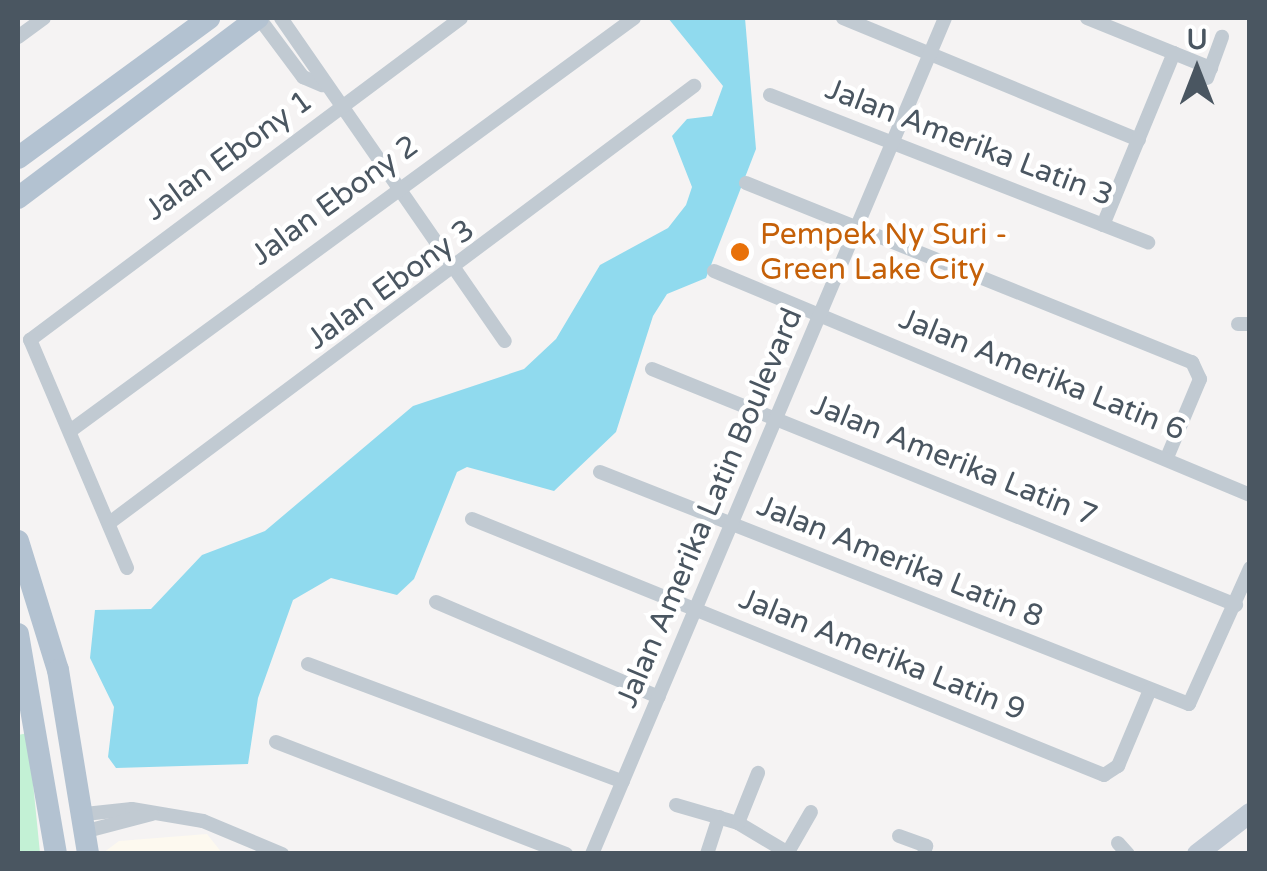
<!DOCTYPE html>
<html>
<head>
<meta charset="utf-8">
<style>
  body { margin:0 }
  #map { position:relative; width:1267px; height:871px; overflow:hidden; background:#f5f3f3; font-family:"Varela Round",sans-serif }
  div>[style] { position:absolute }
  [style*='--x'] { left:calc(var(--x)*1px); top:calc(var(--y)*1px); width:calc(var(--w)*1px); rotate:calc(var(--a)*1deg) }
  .commercial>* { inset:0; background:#fdf9ef }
  .green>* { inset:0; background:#c3f1d5 }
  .water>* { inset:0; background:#90daee }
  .minor>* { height:14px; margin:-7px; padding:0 7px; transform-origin:7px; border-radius:7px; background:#c1cad2 }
  .secondary>* { height:20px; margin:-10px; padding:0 10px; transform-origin:10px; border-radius:10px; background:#c1cbd6 }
  .primary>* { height:22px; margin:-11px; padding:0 11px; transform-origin:11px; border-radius:11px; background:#b3c2d1 }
  .dots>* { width:28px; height:28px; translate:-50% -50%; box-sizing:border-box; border:5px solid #fff; border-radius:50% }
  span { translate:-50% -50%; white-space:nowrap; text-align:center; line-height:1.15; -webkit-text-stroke:9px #fff; paint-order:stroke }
  .street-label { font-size:30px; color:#4a5661 }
  .food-label { font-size:30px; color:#c56008 }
  .left { translate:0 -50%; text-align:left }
  .frame { position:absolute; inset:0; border:20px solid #4a5661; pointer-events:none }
  .north { position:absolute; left:1147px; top:20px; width:100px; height:100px; -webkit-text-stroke:8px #fff; paint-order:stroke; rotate:0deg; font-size:28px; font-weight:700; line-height:40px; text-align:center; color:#4a5661 }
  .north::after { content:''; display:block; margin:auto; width:35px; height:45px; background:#4a5661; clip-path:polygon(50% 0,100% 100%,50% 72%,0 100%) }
</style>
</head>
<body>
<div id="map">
  <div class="commercial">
    <div style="clip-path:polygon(207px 834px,222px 853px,103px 853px,119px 841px)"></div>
  </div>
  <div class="green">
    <div style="clip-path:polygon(28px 733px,40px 853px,18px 853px,18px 735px)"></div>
  </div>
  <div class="water">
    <div style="clip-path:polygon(668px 18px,745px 18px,756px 149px,706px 278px,667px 294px,653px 316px,616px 432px,554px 491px,467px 467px,457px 472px,414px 579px,397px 595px,331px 578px,293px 600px,258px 698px,248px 764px,116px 768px,108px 757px,114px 707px,90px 658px,95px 610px,151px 609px,202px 555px,265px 531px,413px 406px,524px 369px,556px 339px,600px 265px,668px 228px,686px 205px,692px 187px,672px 136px,687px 119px,712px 116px,723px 86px)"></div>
  </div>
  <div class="minor">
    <div style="--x:259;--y:18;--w:74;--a:53.3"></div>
    <div style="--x:303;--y:77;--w:21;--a:23"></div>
    <div style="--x:281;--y:18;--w:393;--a:55.3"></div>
    <div style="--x:843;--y:18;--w:320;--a:22.4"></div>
    <div style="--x:1087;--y:18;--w:134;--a:22"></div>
    <div style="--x:18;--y:37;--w:32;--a:-36"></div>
    <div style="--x:1207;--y:78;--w:44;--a:-69.9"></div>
    <div style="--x:770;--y:95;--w:406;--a:21.3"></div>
    <div style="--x:746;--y:183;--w:481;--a:21.9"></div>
    <div style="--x:1192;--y:362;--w:19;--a:65"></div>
    <div style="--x:1200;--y:379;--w:82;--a:112.8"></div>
    <div style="--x:1103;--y:225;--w:186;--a:-67.6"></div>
    <div style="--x:714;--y:271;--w:581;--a:22.68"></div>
    <div style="--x:1238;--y:324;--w:12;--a:0"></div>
    <div style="--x:652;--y:369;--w:630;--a:22"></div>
    <div style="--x:70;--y:431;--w:699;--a:-36.21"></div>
    <div style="--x:600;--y:472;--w:633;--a:21.5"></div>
    <div style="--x:1189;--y:704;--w:149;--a:-65.8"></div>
    <div style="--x:472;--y:519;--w:682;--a:22.05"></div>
    <div style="--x:1104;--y:775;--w:17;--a:-33"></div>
    <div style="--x:1118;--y:766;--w:82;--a:-67.2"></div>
    <div style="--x:112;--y:521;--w:727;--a:-36.78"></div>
    <div style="--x:127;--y:568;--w:248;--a:-113"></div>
    <div style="--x:30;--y:340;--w:538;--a:-36.76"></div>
    <div style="--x:436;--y:602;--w:242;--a:23.1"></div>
    <div style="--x:308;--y:664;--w:336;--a:20.5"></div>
    <div style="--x:276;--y:742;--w:311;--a:21.1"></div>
    <div style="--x:676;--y:805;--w:65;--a:16.2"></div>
    <div style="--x:738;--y:823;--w:61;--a:30.8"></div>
    <div style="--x:85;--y:814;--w:47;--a:-6.1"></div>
    <div style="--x:132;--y:809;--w:72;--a:9.6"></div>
    <div style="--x:203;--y:821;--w:86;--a:22.7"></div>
    <div style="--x:738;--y:823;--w:54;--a:-68.2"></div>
    <div style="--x:87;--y:831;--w:67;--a:-14.7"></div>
    <div style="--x:899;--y:836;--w:29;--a:20"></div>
    <div style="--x:926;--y:846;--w:8;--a:104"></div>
    <div style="--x:1118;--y:843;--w:15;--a:48"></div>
    <div style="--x:788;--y:852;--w:46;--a:-60.1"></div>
    <div style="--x:592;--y:854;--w:907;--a:-67.11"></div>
    <div style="--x:707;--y:854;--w:39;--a:-72"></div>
  </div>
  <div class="secondary">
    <div style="--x:1197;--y:854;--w:67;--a:-37.7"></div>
  </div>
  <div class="primary">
    <div style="--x:18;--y:158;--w:237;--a:-36.2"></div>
    <div style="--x:18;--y:198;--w:300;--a:-36.9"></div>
    <div style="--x:18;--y:541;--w:135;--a:72.8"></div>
    <div style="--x:58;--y:670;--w:186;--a:80.7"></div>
    <div style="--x:18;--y:634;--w:223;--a:80.2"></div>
  </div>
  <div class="dots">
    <div style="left:740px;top:252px;background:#e8710a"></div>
  </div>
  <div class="street-label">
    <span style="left:969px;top:143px;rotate:21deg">Jalan Amerika Latin 3</span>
    <span style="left:229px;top:156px;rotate:-36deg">Jalan Ebony 1</span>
    <span style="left:335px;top:201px;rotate:-36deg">Jalan Ebony 2</span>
    <span style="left:391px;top:285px;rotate:-36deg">Jalan Ebony 3</span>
    <span style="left:1042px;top:375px;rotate:22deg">Jalan Amerika Latin 6</span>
    <span style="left:954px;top:461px;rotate:22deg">Jalan Amerika Latin 7</span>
    <span style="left:710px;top:508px;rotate:-67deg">Jalan Amerika Latin Boulevard</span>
    <span style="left:900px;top:562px;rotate:22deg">Jalan Amerika Latin 8</span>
    <span style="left:882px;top:655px;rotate:22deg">Jalan Amerika Latin 9</span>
  </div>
  <div class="food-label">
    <span class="left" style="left:760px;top:252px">Pempek Ny Suri -<br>Green Lake City</span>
  </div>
  <div class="frame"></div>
  <div class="north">U</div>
</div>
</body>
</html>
